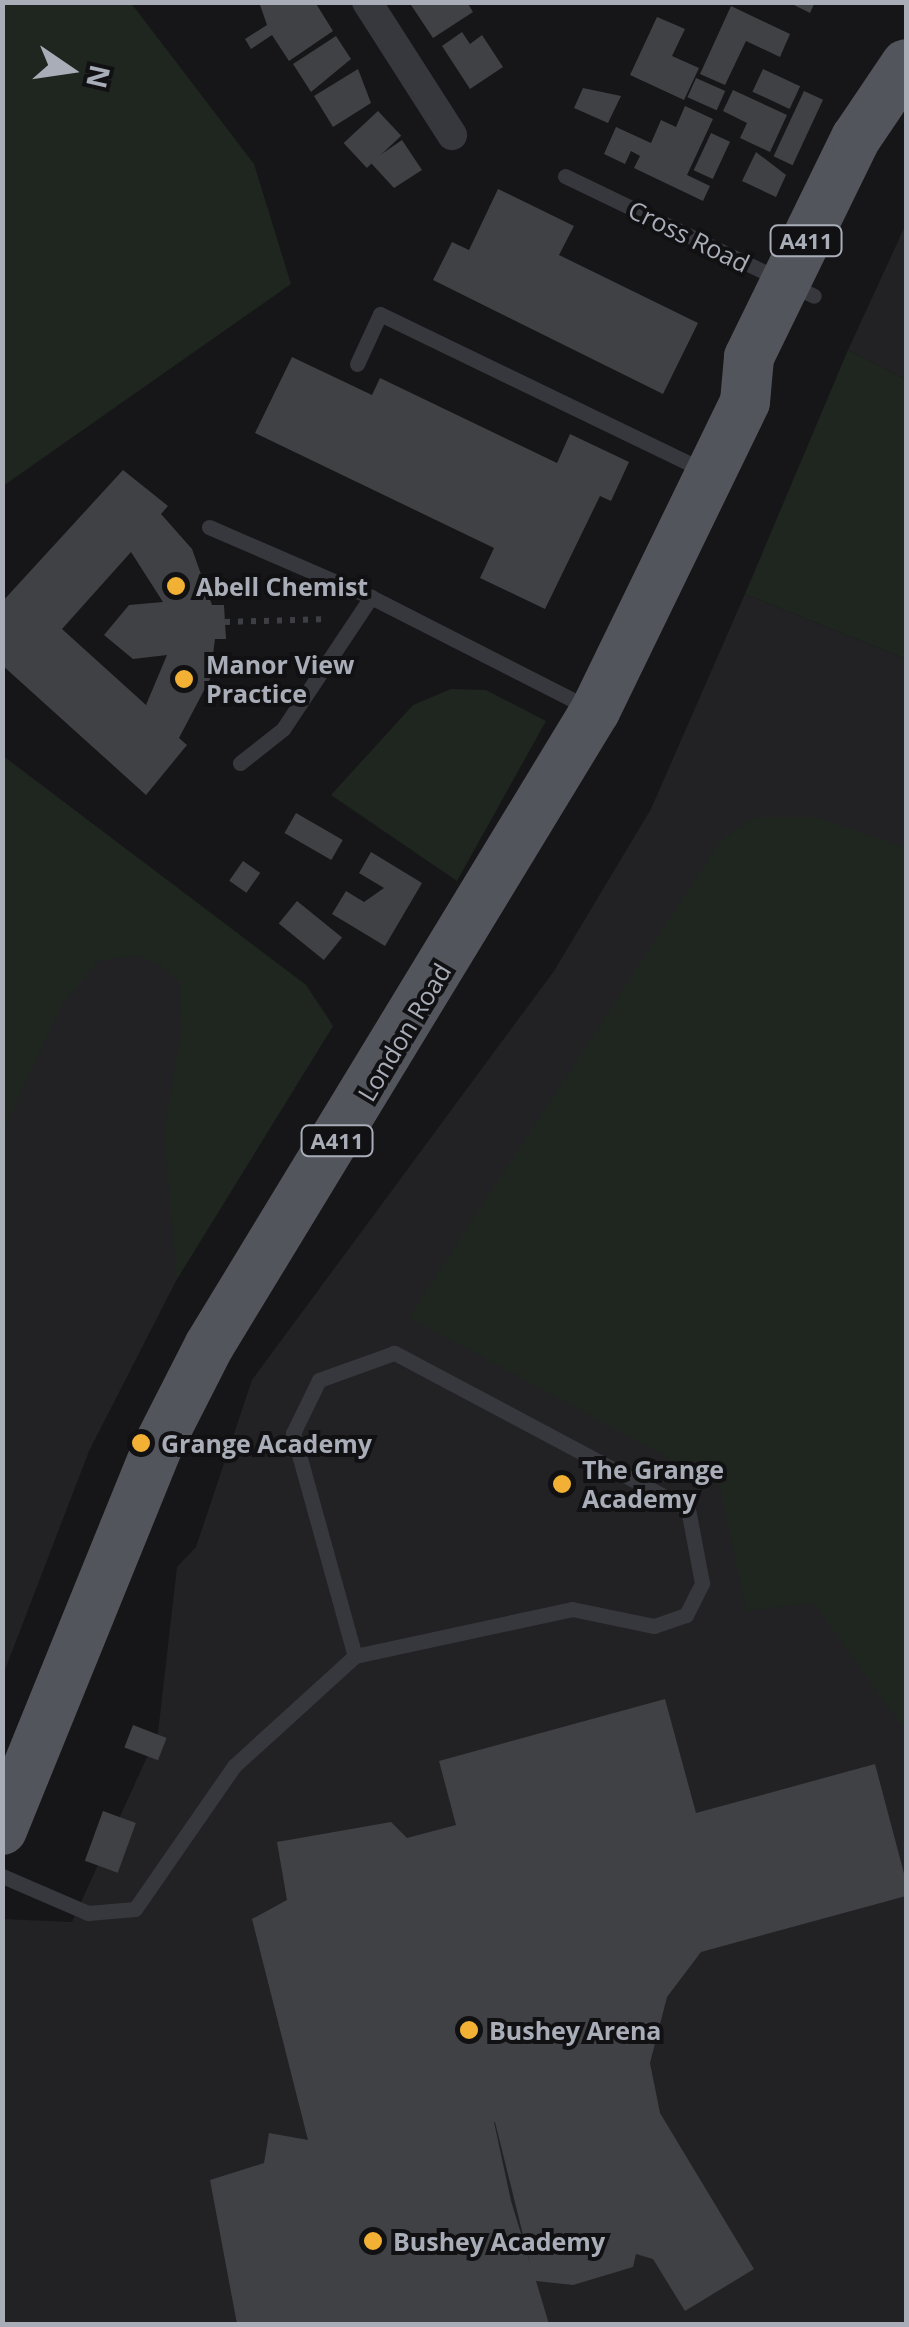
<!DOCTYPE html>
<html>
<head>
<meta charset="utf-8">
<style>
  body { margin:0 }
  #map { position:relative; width:909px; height:2327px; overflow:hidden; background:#161618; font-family:"Open Sans",sans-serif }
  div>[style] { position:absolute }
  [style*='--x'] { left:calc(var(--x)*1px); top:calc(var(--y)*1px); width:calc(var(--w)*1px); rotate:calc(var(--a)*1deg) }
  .built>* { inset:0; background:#222225 }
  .green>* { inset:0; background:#1e261f }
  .building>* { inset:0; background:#404145; transform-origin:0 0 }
  .path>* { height:6px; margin-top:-3px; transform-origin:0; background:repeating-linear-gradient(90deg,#3d3f44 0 5px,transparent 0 13px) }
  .service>* { height:15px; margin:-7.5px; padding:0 7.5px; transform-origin:7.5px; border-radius:7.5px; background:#37383d }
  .minor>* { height:30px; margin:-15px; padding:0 15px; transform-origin:15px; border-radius:15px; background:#37383d }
  .primary>* { height:50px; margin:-25px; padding:0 25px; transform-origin:25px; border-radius:25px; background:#53555c }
  .dots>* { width:28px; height:28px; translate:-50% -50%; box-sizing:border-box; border:5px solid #111113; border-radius:50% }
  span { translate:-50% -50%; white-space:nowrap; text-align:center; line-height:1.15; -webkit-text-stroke:8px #111113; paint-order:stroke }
  .shield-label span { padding:2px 8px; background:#111113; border:2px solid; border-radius:8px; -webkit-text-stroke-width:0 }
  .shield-label { font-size:22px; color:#a8adb8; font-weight:700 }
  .street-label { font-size:25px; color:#a8adb8 }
  .poi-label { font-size:25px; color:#a8adb8; font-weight:700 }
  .left { translate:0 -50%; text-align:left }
  .frame { position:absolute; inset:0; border:5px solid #a8adb8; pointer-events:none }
  .north { position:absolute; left:20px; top:20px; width:100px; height:100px; -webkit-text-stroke:8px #111113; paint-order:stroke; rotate:103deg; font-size:28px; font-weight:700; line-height:40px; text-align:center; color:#a8adb8 }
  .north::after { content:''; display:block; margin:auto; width:35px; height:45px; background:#a8adb8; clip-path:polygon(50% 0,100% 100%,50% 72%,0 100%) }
</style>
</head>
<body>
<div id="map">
  <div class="built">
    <div style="clip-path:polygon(906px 224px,906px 380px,848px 350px)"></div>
    <div style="clip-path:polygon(745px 594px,906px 659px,906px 2324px,3px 2324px,2px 1919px,72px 1922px,158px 1733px,177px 1567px,196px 1547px,252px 1380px,554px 971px,651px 809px)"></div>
    <div style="clip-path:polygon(3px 756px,306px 985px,333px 1026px,177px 1279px,89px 1451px,3px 1675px)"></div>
  </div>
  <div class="green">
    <div style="clip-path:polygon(3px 2px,131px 3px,254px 164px,291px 284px,3px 486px)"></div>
    <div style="clip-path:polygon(848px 350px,906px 380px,906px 659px,745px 594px)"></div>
    <div style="clip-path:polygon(451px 689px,486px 690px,546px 721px,457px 881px,331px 795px,413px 705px)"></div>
    <div style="clip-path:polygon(3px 756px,306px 985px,333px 1026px,177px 1279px,164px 1134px,181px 1032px,179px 981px,159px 964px,136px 955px,98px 961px,62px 1004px,3px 1131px)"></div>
    <div style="clip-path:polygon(756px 817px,816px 817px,906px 848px,906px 1732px,814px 1603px,746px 1611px,720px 1486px,409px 1317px,721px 840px)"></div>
  </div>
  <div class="building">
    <div style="clip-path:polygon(315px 2px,333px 31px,289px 61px,272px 35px,251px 49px,245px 39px,267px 25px,259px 2px)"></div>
    <div style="clip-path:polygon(409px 2px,467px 2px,473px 12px,433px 38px)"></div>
    <div style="clip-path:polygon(788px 2px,815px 2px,810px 13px)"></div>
    <div style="clip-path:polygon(731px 6px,790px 34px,780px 57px,746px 41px,725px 85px,700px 74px)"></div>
    <div style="clip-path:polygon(657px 17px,685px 29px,672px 56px,699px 68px,684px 100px,630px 75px)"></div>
    <div style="clip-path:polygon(462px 32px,470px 44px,482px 35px,503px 67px,470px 89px,442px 46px)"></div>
    <div style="clip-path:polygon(336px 36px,351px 59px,311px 92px,293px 64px)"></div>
    <div style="clip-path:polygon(358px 69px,371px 103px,333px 127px,314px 96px)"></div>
    <div style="left:763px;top:69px;width:41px;height:25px;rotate:25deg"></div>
    <div style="left:696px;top:78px;width:32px;height:21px;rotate:24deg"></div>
    <div style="clip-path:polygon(583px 88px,621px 96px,608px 123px,574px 108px)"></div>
    <div style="clip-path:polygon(733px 90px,787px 115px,770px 152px,740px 138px,747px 123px,723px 111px)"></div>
    <div style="left:804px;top:91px;width:21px;height:72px;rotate:25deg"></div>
    <div style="clip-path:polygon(685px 106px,713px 119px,687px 175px,710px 186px,703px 201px,634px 168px,640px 156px,631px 151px,625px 164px,604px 154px,616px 127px,651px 143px,661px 120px,676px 127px)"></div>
    <div style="left:378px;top:111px;width:34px;height:47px;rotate:47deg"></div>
    <div style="left:711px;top:133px;width:21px;height:41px;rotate:25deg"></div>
    <div style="clip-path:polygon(402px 140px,422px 170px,394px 188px,370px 162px)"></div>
    <div style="clip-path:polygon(756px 152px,786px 175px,776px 197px,742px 181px)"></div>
    <div style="clip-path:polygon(498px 189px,574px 226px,559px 255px,698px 323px,663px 394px,433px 280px,452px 242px,469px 250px)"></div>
    <div style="clip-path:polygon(292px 357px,372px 395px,380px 378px,557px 463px,570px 434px,629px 462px,611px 501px,600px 496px,545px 609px,480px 578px,494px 548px,255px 433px)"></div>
    <div style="clip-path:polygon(evenodd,123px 470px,168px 506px,161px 514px,192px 549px,212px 605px,224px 605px,226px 639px,215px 639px,210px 679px,179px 738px,187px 745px,146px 795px,2px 665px,2px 602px,123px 470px,131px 552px,163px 602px,129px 605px,104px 635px,133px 659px,167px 655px,146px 705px,62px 629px,131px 552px)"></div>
    <div style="left:296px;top:813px;width:54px;height:23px;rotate:30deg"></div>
    <div style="clip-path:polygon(371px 852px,422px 883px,385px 946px,332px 914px,346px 891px,364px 902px,384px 888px,359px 873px)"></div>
    <div style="left:243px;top:861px;width:21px;height:24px;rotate:35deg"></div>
    <div style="left:297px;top:901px;width:58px;height:29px;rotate:39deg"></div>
    <div style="clip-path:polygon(evenodd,665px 1699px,696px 1813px,875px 1764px,906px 1881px,906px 1896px,701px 1952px,667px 1997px,650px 2063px,660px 2113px,754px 2269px,685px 2311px,653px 2259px,636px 2254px,633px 2267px,573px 2285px,536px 2281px,549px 2324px,237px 2324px,210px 2180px,264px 2163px,269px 2133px,308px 2140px,252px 1919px,287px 1900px,277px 1842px,391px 1822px,407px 1838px,456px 1825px,439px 1761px,665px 1699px,494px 2122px,495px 2122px,530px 2263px,511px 2201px,494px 2122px)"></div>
    <div style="left:133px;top:1725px;width:36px;height:24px;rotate:21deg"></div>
    <div style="left:103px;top:1811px;width:35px;height:53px;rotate:20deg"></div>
  </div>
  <div class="path">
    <div style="--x:225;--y:622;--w:103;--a:-1.7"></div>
  </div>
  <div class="service">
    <div style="--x:565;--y:176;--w:276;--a:25.7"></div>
    <div style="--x:357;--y:364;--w:55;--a:-65.3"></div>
    <div style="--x:380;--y:314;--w:361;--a:25.8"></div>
    <div style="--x:209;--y:527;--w:176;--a:23.4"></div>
    <div style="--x:240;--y:763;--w:55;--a:-38.3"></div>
    <div style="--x:283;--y:729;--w:159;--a:-56.3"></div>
    <div style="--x:371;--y:597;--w:242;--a:27"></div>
    <div style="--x:2;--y:1876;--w:94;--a:23.3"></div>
    <div style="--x:88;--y:1913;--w:47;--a:-4.9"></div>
    <div style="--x:135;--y:1909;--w:174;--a:-55.3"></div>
    <div style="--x:234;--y:1766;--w:164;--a:-42.3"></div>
    <div style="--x:355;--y:1656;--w:222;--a:-12.2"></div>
    <div style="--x:572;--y:1609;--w:84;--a:11.7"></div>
    <div style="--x:654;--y:1626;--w:34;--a:-19"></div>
    <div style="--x:686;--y:1615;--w:36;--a:-63"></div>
    <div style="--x:702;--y:1583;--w:75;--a:-100.7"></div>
    <div style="--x:688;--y:1509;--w:333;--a:-152"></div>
    <div style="--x:394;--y:1353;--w:80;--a:160.2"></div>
    <div style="--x:319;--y:1380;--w:59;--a:116.1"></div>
    <div style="--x:293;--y:1433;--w:231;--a:74.5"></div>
  </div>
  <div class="minor">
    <div style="--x:367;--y:2;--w:158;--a:57.4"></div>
  </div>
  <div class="primary">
    <div style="--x:2;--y:1830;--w:410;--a:-67.9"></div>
    <div style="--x:156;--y:1450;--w:117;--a:-63"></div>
    <div style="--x:209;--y:1346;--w:743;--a:-58.71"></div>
    <div style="--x:595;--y:711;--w:343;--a:-64.1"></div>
    <div style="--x:745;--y:402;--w:45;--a:-84.9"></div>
    <div style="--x:749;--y:357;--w:244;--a:-64"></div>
    <div style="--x:856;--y:138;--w:89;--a:-56"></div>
  </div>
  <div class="dots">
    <div style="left:176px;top:586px;background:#f2b134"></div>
    <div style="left:184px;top:679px;background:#f2b134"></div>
    <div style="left:141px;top:1443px;background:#f2b134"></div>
    <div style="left:562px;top:1484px;background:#f2b134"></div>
    <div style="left:469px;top:2030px;background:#f2b134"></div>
    <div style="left:373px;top:2241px;background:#f2b134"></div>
  </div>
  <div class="shield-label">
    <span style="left:806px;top:241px">A411</span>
    <span style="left:337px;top:1141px">A411</span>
  </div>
  <div class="street-label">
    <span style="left:689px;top:236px;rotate:26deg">Cross Road</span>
    <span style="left:404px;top:1032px;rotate:-59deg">London Road</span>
  </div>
  <div class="poi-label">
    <span class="left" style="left:196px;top:586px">Abell Chemist</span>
    <span class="left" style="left:206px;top:679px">Manor View<br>Practice</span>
    <span class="left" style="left:161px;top:1443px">Grange Academy</span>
    <span class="left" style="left:582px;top:1484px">The Grange<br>Academy</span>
    <span class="left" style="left:489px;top:2030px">Bushey Arena</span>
    <span class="left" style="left:393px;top:2241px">Bushey Academy</span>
  </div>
  <div class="frame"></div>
  <div class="north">N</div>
</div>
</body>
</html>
